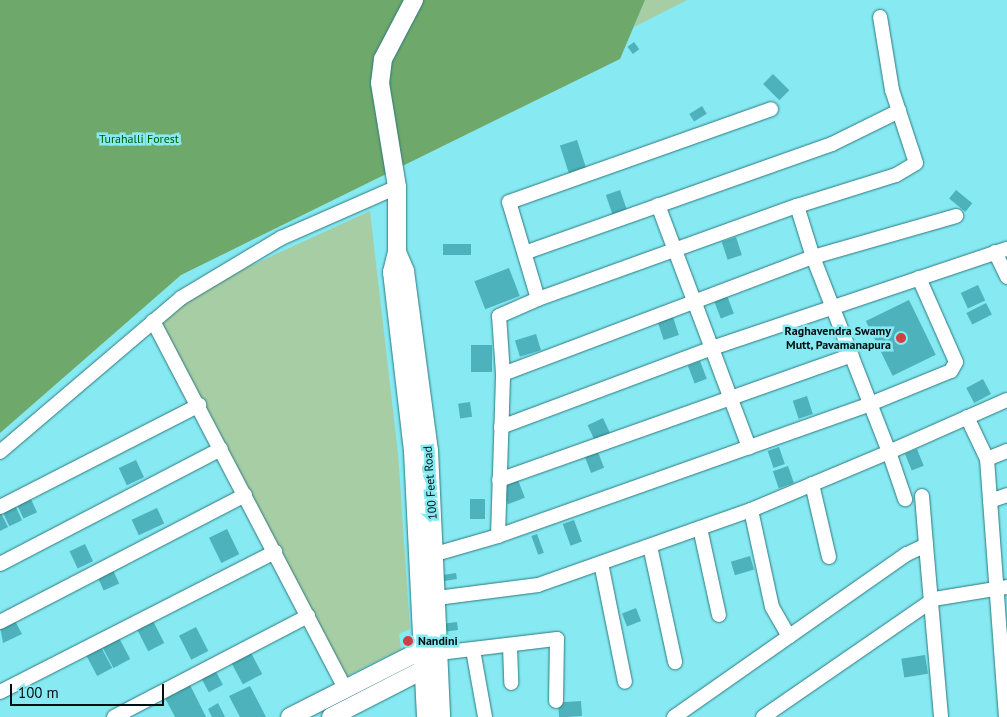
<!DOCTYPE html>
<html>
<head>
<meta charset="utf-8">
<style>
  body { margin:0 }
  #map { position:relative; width:1007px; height:717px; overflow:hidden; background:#87e9f2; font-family:"PT Sans",sans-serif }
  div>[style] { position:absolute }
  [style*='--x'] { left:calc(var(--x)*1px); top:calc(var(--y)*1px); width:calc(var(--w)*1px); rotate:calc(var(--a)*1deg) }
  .green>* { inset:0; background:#a6cda4 }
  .forest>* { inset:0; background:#6ea86b }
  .building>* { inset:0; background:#4db2bb; transform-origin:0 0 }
  .roads { filter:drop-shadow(0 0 1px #2b797f) drop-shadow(0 0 1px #2b797f) }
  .minor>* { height:14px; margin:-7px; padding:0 7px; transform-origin:7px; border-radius:7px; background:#fff }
  .major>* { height:18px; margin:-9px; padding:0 9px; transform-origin:9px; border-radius:9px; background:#fff }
  .dots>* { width:14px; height:14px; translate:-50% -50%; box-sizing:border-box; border:2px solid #87e9f2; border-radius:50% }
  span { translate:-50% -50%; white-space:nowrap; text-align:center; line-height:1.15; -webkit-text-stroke:5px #87e9f2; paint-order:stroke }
  .park-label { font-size:12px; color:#005b05 }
  .poi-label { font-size:12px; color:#000f11; font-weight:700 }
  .right { translate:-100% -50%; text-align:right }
  .left { translate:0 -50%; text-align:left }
  .street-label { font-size:12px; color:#000f11 }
  .scale { position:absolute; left:10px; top:684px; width:154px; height:22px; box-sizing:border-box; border:2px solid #000f11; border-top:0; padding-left:6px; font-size:15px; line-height:18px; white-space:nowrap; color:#000f11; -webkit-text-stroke:4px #87e9f2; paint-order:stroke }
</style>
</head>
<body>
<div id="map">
  <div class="green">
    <div style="clip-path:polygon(645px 0,687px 0,634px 27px)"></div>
    <div style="clip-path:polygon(370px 211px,398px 454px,410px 629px,399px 634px,401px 649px,345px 677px,159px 320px,189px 294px)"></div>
  </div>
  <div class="forest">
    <div style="clip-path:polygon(0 0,645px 0,620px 59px,181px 275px,0 433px)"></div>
  </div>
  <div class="building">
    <div style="left:634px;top:42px;width:9px;height:8px;rotate:54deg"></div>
    <div style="left:773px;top:74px;width:23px;height:14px;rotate:45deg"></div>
    <div style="left:702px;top:106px;width:9px;height:15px;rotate:58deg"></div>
    <div style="left:577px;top:140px;width:29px;height:18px;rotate:72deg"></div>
    <div style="left:620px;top:190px;width:21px;height:15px;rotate:71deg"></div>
    <div style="left:956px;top:190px;width:21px;height:11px;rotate:39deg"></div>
    <div style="left:736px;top:237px;width:19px;height:15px;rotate:72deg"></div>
    <div style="left:443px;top:244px;width:28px;height:11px"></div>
    <div style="left:509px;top:268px;width:30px;height:37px;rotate:69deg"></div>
    <div style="left:978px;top:285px;width:17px;height:19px;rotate:65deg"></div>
    <div style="left:726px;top:293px;width:22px;height:14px;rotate:69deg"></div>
    <div style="left:909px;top:300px;width:61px;height:48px;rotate:64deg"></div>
    <div style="left:986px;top:303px;width:13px;height:22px;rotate:63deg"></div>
    <div style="left:673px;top:317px;width:19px;height:16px;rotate:72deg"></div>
    <div style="left:536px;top:334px;width:17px;height:22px;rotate:73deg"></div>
    <div style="left:471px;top:345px;width:21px;height:27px"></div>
    <div style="left:700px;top:361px;width:19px;height:13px;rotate:69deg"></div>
    <div style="left:983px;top:379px;width:17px;height:19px;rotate:62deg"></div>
    <div style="left:807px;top:396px;width:19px;height:15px;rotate:72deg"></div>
    <div style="left:470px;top:402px;width:15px;height:12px;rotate:82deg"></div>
    <div style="left:603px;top:418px;width:17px;height:17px;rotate:65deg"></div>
    <div style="left:779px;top:447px;width:18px;height:12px;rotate:71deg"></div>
    <div style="left:917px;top:449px;width:18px;height:13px;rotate:68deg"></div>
    <div style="left:598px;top:452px;width:17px;height:14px;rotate:69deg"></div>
    <div style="left:136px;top:460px;width:19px;height:19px;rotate:65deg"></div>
    <div style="left:788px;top:466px;width:18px;height:16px;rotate:71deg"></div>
    <div style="left:518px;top:480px;width:19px;height:18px;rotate:69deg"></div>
    <div style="left:29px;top:495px;width:19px;height:15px;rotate:65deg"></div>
    <div style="left:470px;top:499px;width:15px;height:20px"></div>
    <div style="left:14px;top:503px;width:19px;height:14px;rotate:65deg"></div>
    <div style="left:157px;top:508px;width:17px;height:28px;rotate:65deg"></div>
    <div style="clip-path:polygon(0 511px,8px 527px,0 531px)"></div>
    <div style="left:574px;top:520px;width:23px;height:12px;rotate:70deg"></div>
    <div style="left:227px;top:529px;width:28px;height:20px;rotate:64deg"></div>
    <div style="left:537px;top:534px;width:20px;height:6px;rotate:70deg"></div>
    <div style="left:85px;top:544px;width:19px;height:17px;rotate:65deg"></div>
    <div style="left:750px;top:556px;width:14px;height:20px;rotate:73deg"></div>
    <div style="left:112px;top:568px;width:17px;height:17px;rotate:65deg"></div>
    <div style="left:456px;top:573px;width:6px;height:13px;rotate:81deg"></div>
    <div style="left:636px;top:608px;width:14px;height:15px;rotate:69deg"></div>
    <div style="clip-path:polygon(14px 619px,22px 634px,3px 643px,0 626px)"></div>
    <div style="left:152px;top:619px;width:27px;height:18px;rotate:63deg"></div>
    <div style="left:457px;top:622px;width:8px;height:12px;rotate:83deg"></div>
    <div style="left:196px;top:627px;width:27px;height:19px;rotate:63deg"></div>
    <div style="left:118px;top:636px;width:26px;height:19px;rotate:62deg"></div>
    <div style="left:100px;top:645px;width:26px;height:17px;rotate:62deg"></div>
    <div style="left:250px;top:651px;width:26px;height:22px;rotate:62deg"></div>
    <div style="left:925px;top:655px;width:19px;height:24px;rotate:81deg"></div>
    <div style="left:214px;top:668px;width:19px;height:16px;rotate:62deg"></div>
    <div style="clip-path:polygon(190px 685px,206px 717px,175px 717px,165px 698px)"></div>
    <div style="clip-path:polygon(250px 686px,266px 717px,240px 717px,229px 696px)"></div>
    <div style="left:581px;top:701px;width:15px;height:23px;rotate:86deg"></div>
    <div style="clip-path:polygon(218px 703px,225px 717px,212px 717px,208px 709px)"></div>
  </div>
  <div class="roads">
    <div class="minor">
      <div style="--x:658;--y:205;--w:259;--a:69.4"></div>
      <div style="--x:797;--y:206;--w:53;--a:72.6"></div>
      <div style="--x:813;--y:257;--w:209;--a:68.7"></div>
      <div style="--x:889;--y:452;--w:129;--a:-23.8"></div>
      <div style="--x:527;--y:252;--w:324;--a:-19.5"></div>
      <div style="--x:832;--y:144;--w:75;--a:-26.2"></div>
      <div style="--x:995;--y:252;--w:28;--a:64"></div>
      <div style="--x:538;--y:299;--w:275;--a:-19.8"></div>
      <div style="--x:797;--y:206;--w:104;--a:-17.4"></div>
      <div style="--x:896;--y:175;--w:23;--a:-31"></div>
      <div style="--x:916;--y:163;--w:77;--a:-108.2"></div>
      <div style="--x:892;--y:90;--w:74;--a:-99.3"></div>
      <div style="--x:153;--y:321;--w:414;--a:62.4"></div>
      <div style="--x:503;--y:374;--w:331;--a:-20.7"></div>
      <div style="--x:813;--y:257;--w:149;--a:-16"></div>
      <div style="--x:967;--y:417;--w:47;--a:64.5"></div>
      <div style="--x:987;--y:459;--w:259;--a:85.8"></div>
      <div style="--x:501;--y:427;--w:225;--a:-20.5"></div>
      <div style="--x:712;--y:348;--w:311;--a:-18.6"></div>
      <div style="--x:0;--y:452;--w:238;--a:-40.4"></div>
      <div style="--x:181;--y:298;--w:117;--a:-31"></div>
      <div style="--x:281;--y:238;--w:127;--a:-23.7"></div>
      <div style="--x:987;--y:459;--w:22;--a:-22"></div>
      <div style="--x:499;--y:480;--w:374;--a:-19.5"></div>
      <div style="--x:812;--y:484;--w:75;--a:76.9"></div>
      <div style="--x:922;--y:496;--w:49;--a:85.3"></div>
      <div style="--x:990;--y:501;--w:18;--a:-19"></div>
      <div style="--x:0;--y:507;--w:224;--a:-27.1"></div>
      <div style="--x:751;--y:510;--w:150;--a:-22.8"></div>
      <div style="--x:889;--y:452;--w:50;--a:71.2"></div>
      <div style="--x:700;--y:528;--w:89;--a:77.7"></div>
      <div style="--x:498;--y:536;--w:162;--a:-88.2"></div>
      <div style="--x:503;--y:374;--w:58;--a:-93.9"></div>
      <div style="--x:499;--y:316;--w:43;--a:-23.6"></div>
      <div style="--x:538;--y:299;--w:101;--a:-106.6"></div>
      <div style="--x:509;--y:202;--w:278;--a:-19.5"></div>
      <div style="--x:650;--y:546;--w:119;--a:77.8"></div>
      <div style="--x:425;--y:557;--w:76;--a:-16"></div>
      <div style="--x:498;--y:536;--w:395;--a:-19.5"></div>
      <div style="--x:870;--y:404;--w:87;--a:-22.2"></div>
      <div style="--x:951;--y:371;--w:10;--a:-61"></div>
      <div style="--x:956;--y:362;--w:92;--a:-113.8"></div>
      <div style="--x:601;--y:563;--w:121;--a:78.6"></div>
      <div style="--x:0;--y:564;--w:249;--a:-27.5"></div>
      <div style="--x:437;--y:598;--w:102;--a:-7.3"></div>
      <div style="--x:538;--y:585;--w:226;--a:-19.4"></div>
      <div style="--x:751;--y:510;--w:99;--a:77.8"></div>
      <div style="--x:772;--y:607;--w:34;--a:60"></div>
      <div style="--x:0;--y:622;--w:276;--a:-27.4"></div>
      <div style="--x:510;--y:646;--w:37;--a:88"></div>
      <div style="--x:473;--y:650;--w:68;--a:79.8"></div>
      <div style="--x:439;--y:653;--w:119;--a:-6.8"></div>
      <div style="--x:557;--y:639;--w:62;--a:90.9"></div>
      <div style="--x:0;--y:692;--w:309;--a:-27"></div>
      <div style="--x:114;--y:717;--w:219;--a:-27.5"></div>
      <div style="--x:674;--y:717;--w:284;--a:-35"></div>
      <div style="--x:907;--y:554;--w:21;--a:-25"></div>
      <div style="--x:926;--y:545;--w:173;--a:85"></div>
      <div style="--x:763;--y:717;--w:208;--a:-34.6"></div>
      <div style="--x:934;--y:599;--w:74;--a:-9.3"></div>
    </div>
    <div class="major">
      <div style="--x:414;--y:0;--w:67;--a:117.7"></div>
      <div style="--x:383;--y:59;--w:24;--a:97"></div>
      <div style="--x:380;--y:83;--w:105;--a:80.7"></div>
      <div style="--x:397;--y:187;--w:65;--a:90"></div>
      <div style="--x:397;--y:252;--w:21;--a:104"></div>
      <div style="--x:392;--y:272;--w:180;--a:83.3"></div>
      <div style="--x:413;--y:451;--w:266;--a:87.2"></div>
      <div style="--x:397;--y:252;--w:21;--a:67"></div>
      <div style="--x:405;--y:271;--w:181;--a:82.4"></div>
      <div style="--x:429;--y:450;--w:267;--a:87.4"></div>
      <div style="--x:290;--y:717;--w:159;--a:-26.9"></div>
      <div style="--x:331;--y:717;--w:114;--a:-27.2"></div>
    </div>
  </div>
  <div class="dots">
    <div style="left:901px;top:338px;background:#cf3f44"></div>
    <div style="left:408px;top:641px;background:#cf3f44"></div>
  </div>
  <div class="park-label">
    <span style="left:139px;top:139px">Turahalli Forest</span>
  </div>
  <div class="poi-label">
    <span class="right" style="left:891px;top:338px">Raghavendra Swamy<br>Mutt, Pavamanapura</span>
    <span class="left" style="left:418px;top:641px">Nandini</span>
  </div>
  <div class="street-label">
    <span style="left:430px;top:483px;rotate:-94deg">100 Feet Road</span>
  </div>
  <div class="scale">100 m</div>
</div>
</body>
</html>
